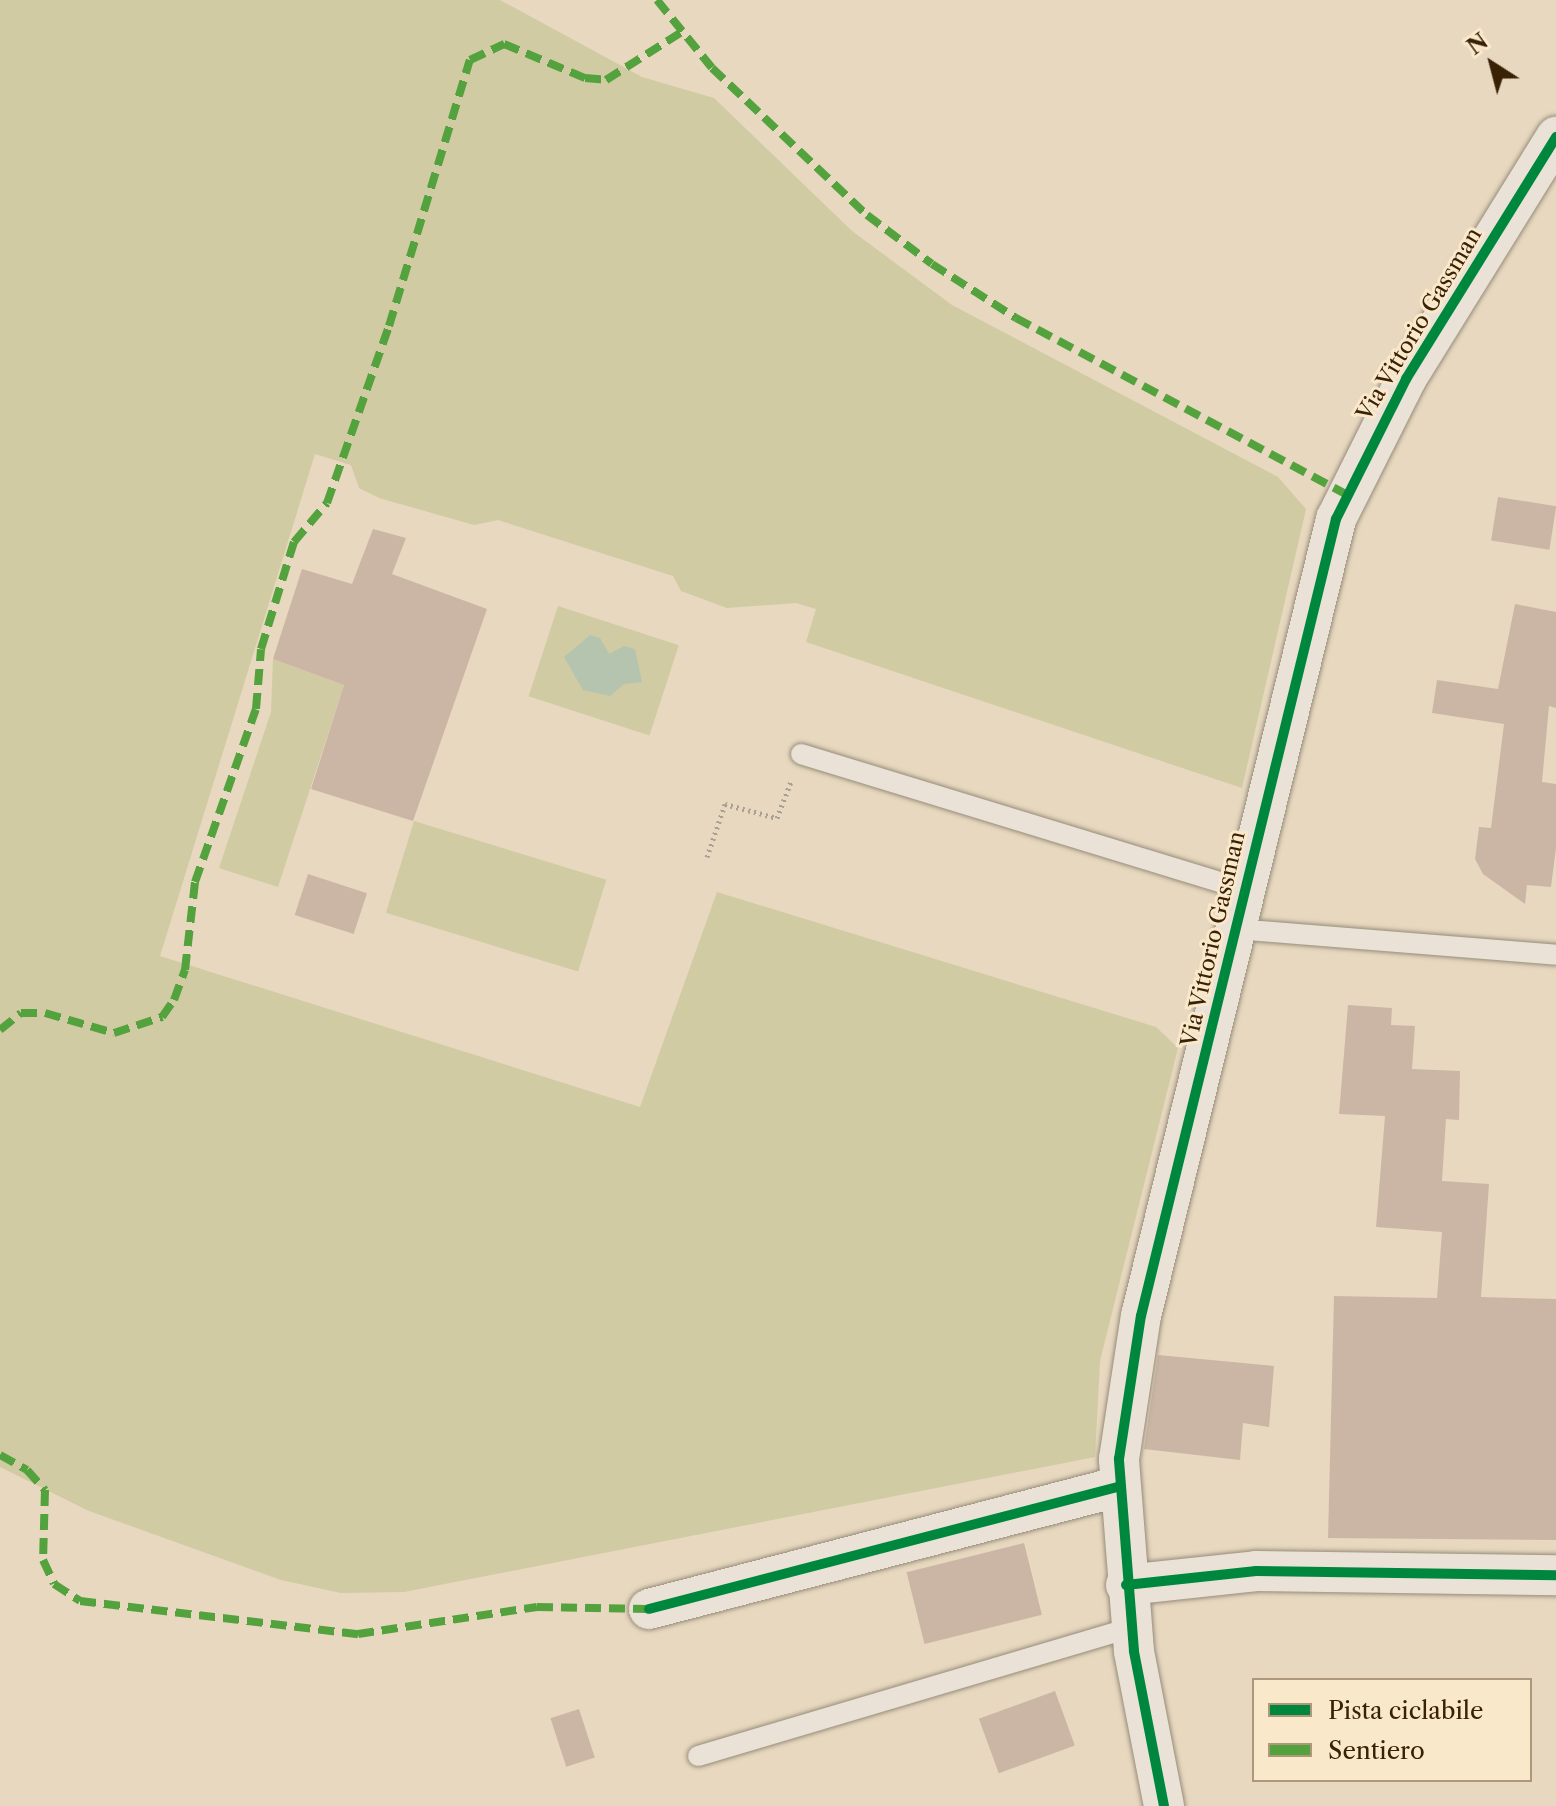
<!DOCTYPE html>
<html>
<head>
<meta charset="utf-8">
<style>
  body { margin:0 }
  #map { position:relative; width:1556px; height:1806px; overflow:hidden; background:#e7d8bf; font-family:"Libre Caslon Text",serif }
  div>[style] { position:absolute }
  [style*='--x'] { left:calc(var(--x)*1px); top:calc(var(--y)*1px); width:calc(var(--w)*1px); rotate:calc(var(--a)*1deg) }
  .green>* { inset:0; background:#d0cba2; transform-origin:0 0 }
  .water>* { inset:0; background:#b4c4af }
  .building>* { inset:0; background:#cbb6a6; transform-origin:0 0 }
  .path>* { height:5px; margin-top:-2.5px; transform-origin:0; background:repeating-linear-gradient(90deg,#a8a094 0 2px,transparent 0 6px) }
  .roads { filter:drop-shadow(0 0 2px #978c7a) drop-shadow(0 0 2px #978c7a) }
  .service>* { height:20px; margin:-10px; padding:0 10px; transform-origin:10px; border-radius:10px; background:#eae2d6 }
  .minor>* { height:40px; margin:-20px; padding:0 20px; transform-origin:20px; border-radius:20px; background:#eae2d6 }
  .quiet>* { height:8px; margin-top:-4px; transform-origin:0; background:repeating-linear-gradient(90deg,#53a23d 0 16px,transparent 0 24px) }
  .cycleway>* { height:10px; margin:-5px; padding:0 5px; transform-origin:5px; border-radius:5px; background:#00873e }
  span { translate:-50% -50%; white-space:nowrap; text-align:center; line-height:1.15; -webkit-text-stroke:6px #fae8cb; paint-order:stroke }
  .street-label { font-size:22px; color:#392106 }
  .legend { position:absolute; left:1252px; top:1678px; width:280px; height:104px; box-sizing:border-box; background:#fae8cb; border:2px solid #ad987c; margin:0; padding:10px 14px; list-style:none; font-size:24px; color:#392106 }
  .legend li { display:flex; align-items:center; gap:16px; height:40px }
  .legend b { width:40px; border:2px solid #ad987c }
  .north { position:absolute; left:1452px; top:24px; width:80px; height:80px; -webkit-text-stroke:6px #fae8cb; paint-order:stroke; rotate:324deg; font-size:22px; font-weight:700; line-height:32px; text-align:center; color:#392106 }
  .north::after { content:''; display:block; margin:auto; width:28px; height:36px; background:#392106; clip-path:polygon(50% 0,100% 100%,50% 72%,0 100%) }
</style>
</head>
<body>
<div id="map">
  <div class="green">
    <div style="clip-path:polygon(0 0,500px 0,642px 77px,714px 98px,852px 231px,952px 305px,1278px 477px,1306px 509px,1242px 788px,806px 642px,816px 609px,796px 603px,727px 608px,681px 591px,673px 576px,498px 520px,474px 525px,379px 498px,359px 488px,351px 465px,315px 454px,160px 956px,640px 1107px,717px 892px,1156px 1027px,1178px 1048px,1100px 1361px,1095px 1457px,404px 1592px,341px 1593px,281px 1580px,89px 1511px,0 1467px)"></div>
    <div style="left:558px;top:606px;width:127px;height:95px;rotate:18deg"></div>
    <div style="clip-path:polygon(273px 659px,344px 685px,278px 887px,219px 868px,271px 712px)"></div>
    <div style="left:414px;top:821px;width:201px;height:96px;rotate:17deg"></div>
  </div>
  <div class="water">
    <div style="clip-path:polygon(590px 635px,600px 638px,609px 654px,624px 646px,635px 649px,642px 682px,624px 684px,610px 696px,583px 690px,564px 657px)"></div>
  </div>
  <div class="building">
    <div style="left:1498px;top:497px;width:59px;height:44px;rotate:9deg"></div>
    <div style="clip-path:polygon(373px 529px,406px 538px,392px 574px,487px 609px,413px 821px,311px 789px,344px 685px,273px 659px,302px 569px,352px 584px)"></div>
    <div style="clip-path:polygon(1515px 604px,1556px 612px,1556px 708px,1549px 706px,1542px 782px,1556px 784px,1556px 848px,1551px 887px,1527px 885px,1525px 904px,1483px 874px,1475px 859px,1479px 827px,1491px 828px,1504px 724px,1432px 713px,1437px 680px,1498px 689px)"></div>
    <div style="left:308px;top:874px;width:62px;height:43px;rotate:18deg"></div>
    <div style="clip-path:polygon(1348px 1005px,1392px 1008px,1391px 1025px,1415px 1026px,1412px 1069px,1460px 1071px,1459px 1120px,1446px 1119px,1442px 1181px,1489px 1184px,1481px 1297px,1556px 1299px,1556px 1540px,1328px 1538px,1334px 1296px,1437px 1298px,1442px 1232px,1376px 1227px,1385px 1116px,1339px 1114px)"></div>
    <div style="clip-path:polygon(1158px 1355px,1274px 1366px,1269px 1427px,1243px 1423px,1240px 1460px,1144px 1449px)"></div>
    <div style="left:1024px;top:1543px;width:74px;height:121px;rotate:76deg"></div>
    <div style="left:1055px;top:1691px;width:58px;height:81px;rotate:70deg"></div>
    <div style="left:579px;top:1709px;width:51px;height:30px;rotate:72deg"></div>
  </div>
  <div class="path">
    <div style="--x:707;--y:857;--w:56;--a:-71.2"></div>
    <div style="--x:725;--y:804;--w:54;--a:15.1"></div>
    <div style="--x:777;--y:818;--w:40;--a:-69"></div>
  </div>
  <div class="roads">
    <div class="service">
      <div style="--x:801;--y:754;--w:465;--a:17"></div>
      <div style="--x:1236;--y:929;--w:321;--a:4.6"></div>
      <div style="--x:698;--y:1756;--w:452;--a:-16.5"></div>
    </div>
    <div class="minor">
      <div style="--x:1126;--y:1585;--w:131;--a:-6.1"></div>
      <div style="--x:1256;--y:1571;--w:300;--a:0.8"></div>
      <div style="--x:649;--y:1609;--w:487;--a:-14.6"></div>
      <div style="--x:1164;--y:1806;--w:158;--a:-101"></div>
      <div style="--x:1134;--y:1651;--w:193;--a:-94.5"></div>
      <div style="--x:1119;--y:1459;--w:145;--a:-81.3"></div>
      <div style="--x:1141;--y:1316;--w:821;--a:-76.25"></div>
      <div style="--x:1336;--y:519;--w:157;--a:-63.4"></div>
      <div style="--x:1406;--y:379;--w:285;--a:-58.2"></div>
    </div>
  </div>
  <div class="quiet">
    <div style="--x:657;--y:0;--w:87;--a:51"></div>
    <div style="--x:712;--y:68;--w:214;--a:43.5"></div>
    <div style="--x:867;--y:215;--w:81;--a:37"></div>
    <div style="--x:932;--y:264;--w:100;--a:32.7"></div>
    <div style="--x:1016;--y:318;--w:375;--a:28.1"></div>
    <div style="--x:0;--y:1030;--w:27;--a:-39"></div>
    <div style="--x:21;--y:1013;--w:24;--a:0"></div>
    <div style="--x:45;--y:1013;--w:72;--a:16.2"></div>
    <div style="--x:114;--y:1033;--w:51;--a:-18.4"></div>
    <div style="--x:162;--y:1017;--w:21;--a:-55"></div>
    <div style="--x:174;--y:1000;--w:32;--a:-70"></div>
    <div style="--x:185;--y:970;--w:89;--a:-83.5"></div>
    <div style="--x:195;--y:882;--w:183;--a:-70.6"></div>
    <div style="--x:256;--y:709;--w:60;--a:-85.2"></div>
    <div style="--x:261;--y:649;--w:112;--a:-72.9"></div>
    <div style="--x:294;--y:542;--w:51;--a:-49.8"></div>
    <div style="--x:327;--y:503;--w:188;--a:-70.7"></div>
    <div style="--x:389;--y:326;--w:278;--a:-73.1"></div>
    <div style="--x:470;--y:60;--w:38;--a:-25"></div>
    <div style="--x:504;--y:44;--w:88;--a:22.8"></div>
    <div style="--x:585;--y:78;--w:21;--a:5"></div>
    <div style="--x:606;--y:80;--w:88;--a:-32.4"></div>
    <div style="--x:0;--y:1455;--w:31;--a:29"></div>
    <div style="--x:27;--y:1470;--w:27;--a:48"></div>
    <div style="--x:45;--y:1490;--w:70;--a:91.6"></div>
    <div style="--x:43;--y:1560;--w:26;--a:65"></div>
    <div style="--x:54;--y:1584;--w:31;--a:33"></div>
    <div style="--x:80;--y:1601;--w:280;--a:6.8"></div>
    <div style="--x:358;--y:1634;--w:181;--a:-8.6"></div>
    <div style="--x:537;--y:1607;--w:112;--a:1"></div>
  </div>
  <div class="cycleway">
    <div style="--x:1126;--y:1585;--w:131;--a:-6.1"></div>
    <div style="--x:1256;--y:1571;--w:300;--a:0.8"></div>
    <div style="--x:649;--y:1609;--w:487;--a:-14.6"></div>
    <div style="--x:1164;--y:1806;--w:158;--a:-101"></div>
    <div style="--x:1134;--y:1651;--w:193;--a:-94.5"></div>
    <div style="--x:1119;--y:1459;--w:145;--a:-81.3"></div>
    <div style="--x:1141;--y:1316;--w:821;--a:-76.25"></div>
    <div style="--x:1336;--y:519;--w:157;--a:-63.4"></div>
    <div style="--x:1406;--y:379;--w:285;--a:-58.2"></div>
  </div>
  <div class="street-label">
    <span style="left:1419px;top:324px;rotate:-59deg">Via Vittorio Gassman</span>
    <span style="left:1213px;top:939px;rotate:-77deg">Via Vittorio Gassman</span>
  </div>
  <ul class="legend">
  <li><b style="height:10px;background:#00873e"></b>Pista ciclabile</li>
  <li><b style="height:10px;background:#53a23d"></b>Sentiero</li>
  </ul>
  <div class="north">N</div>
</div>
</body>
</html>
